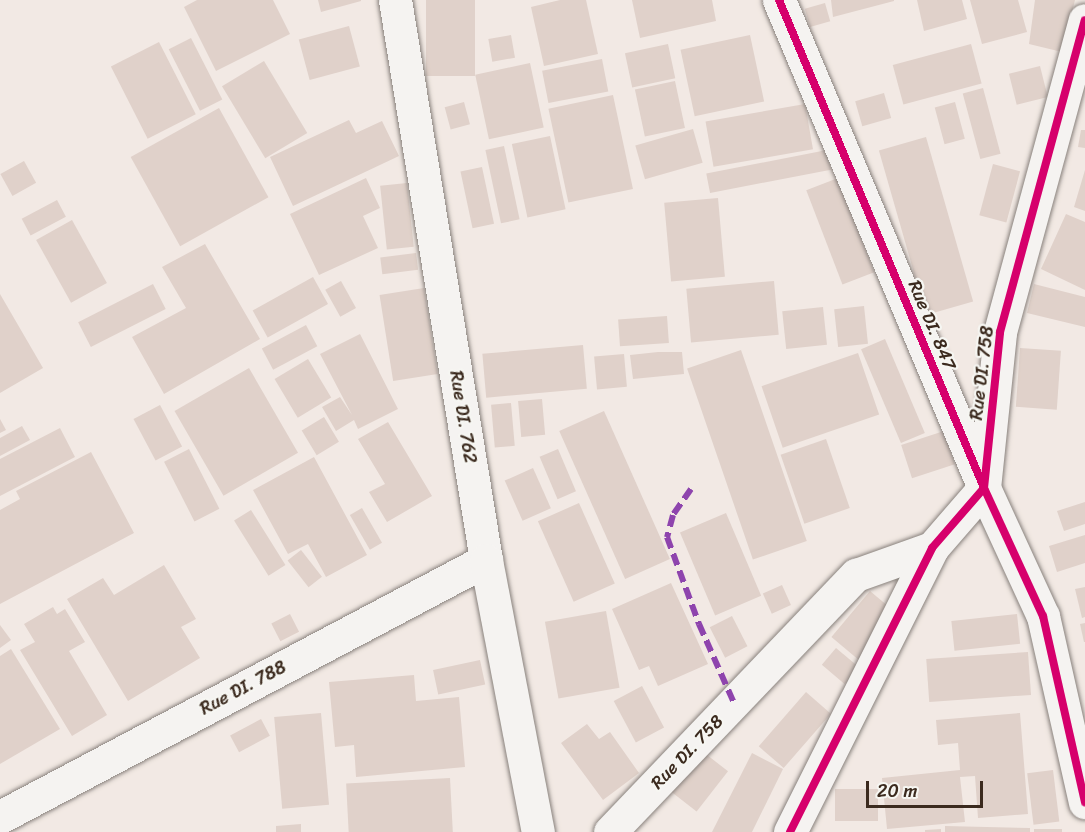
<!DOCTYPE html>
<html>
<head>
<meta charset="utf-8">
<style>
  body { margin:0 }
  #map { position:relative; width:1085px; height:832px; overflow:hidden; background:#f2e9e4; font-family:Sriracha,sans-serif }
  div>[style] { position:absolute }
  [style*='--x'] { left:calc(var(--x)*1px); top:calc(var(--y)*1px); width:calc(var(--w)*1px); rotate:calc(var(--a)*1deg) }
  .building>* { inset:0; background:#e0d1ca; transform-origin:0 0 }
  .roads { filter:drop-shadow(0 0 2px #88817c) drop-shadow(0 0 2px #88817c) }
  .minor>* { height:33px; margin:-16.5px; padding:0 16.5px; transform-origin:16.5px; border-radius:16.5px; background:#f5f3f1 }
  .tertiary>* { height:33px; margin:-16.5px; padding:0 16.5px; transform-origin:16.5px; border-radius:16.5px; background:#f5f3f1 }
  .quiet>* { height:6px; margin-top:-3px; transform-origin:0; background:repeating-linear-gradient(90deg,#8e44ad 0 12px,transparent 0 18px) }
  .cycleway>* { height:8px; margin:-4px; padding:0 4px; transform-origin:4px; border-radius:4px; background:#d6006c }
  span { translate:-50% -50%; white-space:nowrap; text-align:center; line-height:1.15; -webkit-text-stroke:4.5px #f6f6f2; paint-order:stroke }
  .street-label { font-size:18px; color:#3b2a1e }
  .scale { position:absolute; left:866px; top:781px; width:117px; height:27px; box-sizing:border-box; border:3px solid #3b2a1e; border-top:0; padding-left:8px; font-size:18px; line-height:21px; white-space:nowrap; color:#3b2a1e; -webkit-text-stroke:4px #f6f6f2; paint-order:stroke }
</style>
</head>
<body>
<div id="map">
  <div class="building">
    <div style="clip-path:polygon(197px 0,273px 0,290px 34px,216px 71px,184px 7px)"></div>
    <div style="clip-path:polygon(318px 0,361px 0,361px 1px,321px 12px)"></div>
    <div style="left:426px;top:0;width:49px;height:76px"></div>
    <div style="clip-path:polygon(560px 0,586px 0,598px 54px,544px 66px,531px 7px)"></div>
    <div style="clip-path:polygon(632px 0,712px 0,716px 21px,640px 38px)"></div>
    <div style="clip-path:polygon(831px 0,894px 0,894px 1px,833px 17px)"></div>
    <div style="clip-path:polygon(917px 0,962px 0,967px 19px,924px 31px)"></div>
    <div style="clip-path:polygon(970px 0,1018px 0,1027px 32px,982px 44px)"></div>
    <div style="clip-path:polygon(1035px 0,1075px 0,1062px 52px,1029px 44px)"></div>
    <div style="left:825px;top:3px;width:19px;height:21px;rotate:74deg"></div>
    <div style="left:349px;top:26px;width:42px;height:52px;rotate:75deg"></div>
    <div style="left:511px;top:35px;width:23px;height:23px;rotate:80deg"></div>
    <div style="left:750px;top:35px;width:68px;height:71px;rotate:78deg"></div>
    <div style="left:191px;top:38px;width:69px;height:25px;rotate:63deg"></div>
    <div style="left:159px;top:42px;width:81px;height:54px;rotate:63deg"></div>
    <div style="left:668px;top:44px;width:35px;height:44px;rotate:78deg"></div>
    <div style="left:971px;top:44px;width:41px;height:81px;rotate:75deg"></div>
    <div style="left:602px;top:59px;width:33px;height:61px;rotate:79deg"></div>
    <div style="left:264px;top:61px;width:84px;height:49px;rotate:59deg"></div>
    <div style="left:530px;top:63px;width:66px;height:56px;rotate:78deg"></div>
    <div style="left:1040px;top:66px;width:32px;height:32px;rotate:76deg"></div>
    <div style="left:675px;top:81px;width:48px;height:41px;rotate:78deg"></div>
    <div style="left:983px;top:88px;width:68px;height:21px;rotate:75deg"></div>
    <div style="left:884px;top:93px;width:26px;height:30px;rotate:74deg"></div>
    <div style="left:613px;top:95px;width:96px;height:66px;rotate:78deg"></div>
    <div style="left:464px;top:102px;width:23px;height:20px;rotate:75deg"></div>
    <div style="left:955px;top:102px;width:38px;height:21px;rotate:75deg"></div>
    <div style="left:805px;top:104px;width:46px;height:101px;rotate:80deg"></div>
    <div style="left:219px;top:108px;width:102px;height:101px;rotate:61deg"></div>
    <div style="clip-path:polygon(349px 120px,356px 133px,382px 121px,399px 156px,293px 206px,270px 157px)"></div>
    <div style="left:693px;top:129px;width:35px;height:60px;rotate:74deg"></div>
    <div style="clip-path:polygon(1081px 130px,1085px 130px,1085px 148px,1078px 147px)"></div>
    <div style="left:550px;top:136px;width:75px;height:39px;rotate:78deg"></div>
    <div style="left:926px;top:137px;width:171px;height:49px;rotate:74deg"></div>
    <div style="left:504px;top:146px;width:75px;height:19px;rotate:78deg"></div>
    <div style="left:827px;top:150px;width:20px;height:123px;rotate:79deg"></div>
    <div style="left:24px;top:161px;width:25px;height:27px;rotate:61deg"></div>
    <div style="left:993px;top:164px;width:28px;height:53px;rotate:15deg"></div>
    <div style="left:482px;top:167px;width:58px;height:22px;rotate:78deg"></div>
    <div style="clip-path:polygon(1085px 170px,1085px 211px,1074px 207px)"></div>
    <div style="clip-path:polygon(366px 178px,380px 208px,363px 216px,378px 248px,319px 275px,290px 214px)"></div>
    <div style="left:838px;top:178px;width:101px;height:34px;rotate:69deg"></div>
    <div style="left:407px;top:183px;width:64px;height:27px;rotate:84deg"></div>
    <div style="left:718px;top:198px;width:79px;height:54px;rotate:85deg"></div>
    <div style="left:57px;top:200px;width:19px;height:40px;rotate:62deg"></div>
    <div style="clip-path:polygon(1066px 214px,1085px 222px,1085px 290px,1041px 269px)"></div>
    <div style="left:72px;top:220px;width:72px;height:41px;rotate:61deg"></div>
    <div style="clip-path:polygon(205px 244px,260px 339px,164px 394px,132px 337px,186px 308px,162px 267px)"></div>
    <div style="left:416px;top:253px;width:17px;height:36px;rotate:83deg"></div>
    <div style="left:313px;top:277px;width:31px;height:69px;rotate:61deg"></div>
    <div style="left:341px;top:281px;width:31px;height:18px;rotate:61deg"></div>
    <div style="left:774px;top:281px;width:54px;height:88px;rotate:85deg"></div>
    <div style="left:153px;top:284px;width:28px;height:84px;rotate:63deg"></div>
    <div style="clip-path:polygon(1034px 284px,1085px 297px,1085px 327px,1027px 313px)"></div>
    <div style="left:424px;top:288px;width:87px;height:45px;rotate:81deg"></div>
    <div style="clip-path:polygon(0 294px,43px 368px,0 393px)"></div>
    <div style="left:864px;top:306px;width:38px;height:30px;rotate:84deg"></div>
    <div style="left:823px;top:307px;width:38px;height:41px;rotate:84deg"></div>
    <div style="left:667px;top:316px;width:27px;height:49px;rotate:86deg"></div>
    <div style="left:306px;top:325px;width:24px;height:50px;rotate:62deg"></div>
    <div style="clip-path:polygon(360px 334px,398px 409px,358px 429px,354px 420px,336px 431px,322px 407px,340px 397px,352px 415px,320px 354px)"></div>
    <div style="left:885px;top:339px;width:102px;height:26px;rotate:67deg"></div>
    <div style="left:583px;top:345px;width:44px;height:101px;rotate:85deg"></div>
    <div style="left:1020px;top:348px;width:41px;height:59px;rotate:4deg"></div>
    <div style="left:741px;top:350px;width:202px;height:57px;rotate:71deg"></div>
    <div style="clip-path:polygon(658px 352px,682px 352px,684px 374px,633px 379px,630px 355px)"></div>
    <div style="left:858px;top:353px;width:65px;height:102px;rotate:71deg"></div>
    <div style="left:624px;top:354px;width:33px;height:30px;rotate:85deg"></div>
    <div style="left:308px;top:359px;width:45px;height:39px;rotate:59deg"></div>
    <div style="left:249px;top:368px;width:98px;height:86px;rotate:60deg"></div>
    <div style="left:542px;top:399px;width:36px;height:24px;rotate:85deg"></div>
    <div style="left:511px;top:403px;width:43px;height:20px;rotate:85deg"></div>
    <div style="left:160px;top:405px;width:47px;height:30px;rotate:62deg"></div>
    <div style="left:604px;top:411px;width:162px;height:49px;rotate:66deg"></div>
    <div style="left:324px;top:417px;width:29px;height:26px;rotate:59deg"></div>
    <div style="clip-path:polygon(0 419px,6px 430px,0 433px)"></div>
    <div style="clip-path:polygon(388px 422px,432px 496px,387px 522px,369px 492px,385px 484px,358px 439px)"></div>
    <div style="clip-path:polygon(22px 426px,30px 440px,0 456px,0 438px)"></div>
    <div style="clip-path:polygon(60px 428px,75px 457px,0 496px,0 459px)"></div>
    <div style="left:944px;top:431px;width:35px;height:45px;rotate:72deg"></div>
    <div style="left:826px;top:439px;width:73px;height:48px;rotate:71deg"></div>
    <div style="left:189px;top:449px;width:67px;height:28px;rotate:63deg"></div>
    <div style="left:558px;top:449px;width:46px;height:20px;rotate:67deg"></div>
    <div style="clip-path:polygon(91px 452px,134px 533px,0 604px,0 510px,20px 499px,16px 491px)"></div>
    <div style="clip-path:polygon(314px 457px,367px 555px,326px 577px,308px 544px,288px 554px,253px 490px)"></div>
    <div style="left:533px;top:468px;width:44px;height:31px;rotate:66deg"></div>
    <div style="clip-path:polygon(1085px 502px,1085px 524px,1064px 531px,1057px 511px)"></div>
    <div style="left:579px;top:503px;width:88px;height:45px;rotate:66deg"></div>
    <div style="left:362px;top:508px;width:40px;height:14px;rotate:60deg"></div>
    <div style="left:251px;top:510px;width:65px;height:20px;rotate:58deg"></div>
    <div style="left:726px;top:513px;width:90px;height:50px;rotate:67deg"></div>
    <div style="clip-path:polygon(1085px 535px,1085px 563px,1057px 572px,1049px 546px)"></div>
    <div style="left:301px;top:550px;width:34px;height:17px;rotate:52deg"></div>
    <div style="clip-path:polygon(164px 565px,196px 619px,181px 627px,200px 658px,128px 701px,67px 599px,103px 578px,114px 595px)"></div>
    <div style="clip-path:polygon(671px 583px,708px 664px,658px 686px,649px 666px,639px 670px,612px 609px)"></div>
    <div style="left:782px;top:585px;width:22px;height:21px;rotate:66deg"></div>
    <div style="clip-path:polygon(1085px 587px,1085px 617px,1082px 618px,1075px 589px)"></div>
    <div style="left:870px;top:591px;width:35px;height:60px;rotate:40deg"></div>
    <div style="clip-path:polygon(53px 607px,57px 614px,65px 609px,85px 642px,69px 651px,107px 715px,72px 736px,20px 650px,35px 642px,24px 624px)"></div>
    <div style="left:606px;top:611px;width:78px;height:62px;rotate:80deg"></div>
    <div style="left:290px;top:614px;width:20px;height:21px;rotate:63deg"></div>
    <div style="left:1017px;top:614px;width:30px;height:66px;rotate:84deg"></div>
    <div style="left:732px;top:616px;width:34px;height:25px;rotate:63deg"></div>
    <div style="clip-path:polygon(1085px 623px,1085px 642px,1084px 642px,1080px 624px)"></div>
    <div style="clip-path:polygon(0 625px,11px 640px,0 648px)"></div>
    <div style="left:836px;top:648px;width:30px;height:22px;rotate:40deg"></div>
    <div style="clip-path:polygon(11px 649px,60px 729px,0 764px,0 656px)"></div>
    <div style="left:1028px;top:652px;width:43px;height:102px;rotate:86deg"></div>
    <div style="left:480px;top:660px;width:25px;height:48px;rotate:78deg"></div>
    <div style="clip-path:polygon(414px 675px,416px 701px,459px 697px,465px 767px,356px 777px,354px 745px,335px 747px,329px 682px)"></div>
    <div style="left:642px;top:686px;width:47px;height:32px;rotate:62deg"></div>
    <div style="left:806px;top:692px;width:33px;height:72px;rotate:41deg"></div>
    <div style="left:321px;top:713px;width:92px;height:47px;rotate:85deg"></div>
    <div style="clip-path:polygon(1020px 713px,1028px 814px,978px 818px,975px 776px,960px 777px,965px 822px,887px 829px,882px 778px,960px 770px,958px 743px,938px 745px,936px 720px)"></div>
    <div style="left:261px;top:719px;width:19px;height:35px;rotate:62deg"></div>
    <div style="clip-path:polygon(587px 724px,599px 739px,610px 732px,639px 773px,603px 800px,561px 743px)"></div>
    <div style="left:702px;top:751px;width:33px;height:51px;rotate:38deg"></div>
    <div style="clip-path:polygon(752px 753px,783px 769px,752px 832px,712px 832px)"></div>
    <div style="left:1053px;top:770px;width:52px;height:26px;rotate:83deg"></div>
    <div style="left:450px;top:778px;width:54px;height:104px;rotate:87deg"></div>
    <div style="left:835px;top:789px;width:43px;height:32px"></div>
    <div style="clip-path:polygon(301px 824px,301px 832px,276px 832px,276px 826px)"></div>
    <div style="clip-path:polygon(945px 826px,1030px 828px,1030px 832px,945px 832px)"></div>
    <div style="clip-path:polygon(941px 829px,941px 832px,925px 832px,925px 830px)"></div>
    <div style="left:1034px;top:829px;width:28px;height:3px"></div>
  </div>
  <div class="roads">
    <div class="minor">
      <div style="--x:779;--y:0;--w:529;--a:67.21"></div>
      <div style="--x:984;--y:488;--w:141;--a:65.3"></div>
      <div style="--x:1043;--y:616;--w:191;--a:77.3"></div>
      <div style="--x:0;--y:817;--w:550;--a:-27.87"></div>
      <div style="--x:610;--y:832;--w:356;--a:-46.3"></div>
      <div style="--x:856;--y:575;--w:81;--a:-19.6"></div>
      <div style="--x:790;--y:832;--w:318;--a:-63.4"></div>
      <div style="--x:932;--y:548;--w:79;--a:-49.1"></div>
      <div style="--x:984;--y:488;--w:157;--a:-84.1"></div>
      <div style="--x:1000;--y:332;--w:323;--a:-74.8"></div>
    </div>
    <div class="tertiary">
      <div style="--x:395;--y:0;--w:567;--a:80.77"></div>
      <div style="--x:486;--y:560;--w:277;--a:79.2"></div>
    </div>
  </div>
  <div class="quiet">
    <div style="--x:691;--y:489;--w:32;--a:125"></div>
    <div style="--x:673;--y:515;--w:23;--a:105"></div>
    <div style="--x:667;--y:537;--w:93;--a:69.8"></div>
    <div style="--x:699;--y:624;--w:86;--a:66.1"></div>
  </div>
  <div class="cycleway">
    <div style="--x:779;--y:0;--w:529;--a:67.21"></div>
    <div style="--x:984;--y:488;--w:141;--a:65.3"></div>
    <div style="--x:1043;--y:616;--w:191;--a:77.3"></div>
    <div style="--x:790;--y:832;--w:318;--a:-63.4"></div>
    <div style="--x:932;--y:548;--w:79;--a:-49.1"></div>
    <div style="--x:984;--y:488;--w:157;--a:-84.1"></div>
    <div style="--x:1000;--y:332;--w:323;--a:-74.8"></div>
  </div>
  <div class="street-label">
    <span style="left:932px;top:325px;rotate:67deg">Rue DI. 847</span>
    <span style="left:982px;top:373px;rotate:-83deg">Rue DI. 758</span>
    <span style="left:463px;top:417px;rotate:81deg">Rue DI. 762</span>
    <span style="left:243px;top:688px;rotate:-28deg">Rue DI. 788</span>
    <span style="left:687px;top:752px;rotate:-46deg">Rue DI. 758</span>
  </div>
  <div class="scale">20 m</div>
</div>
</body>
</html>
